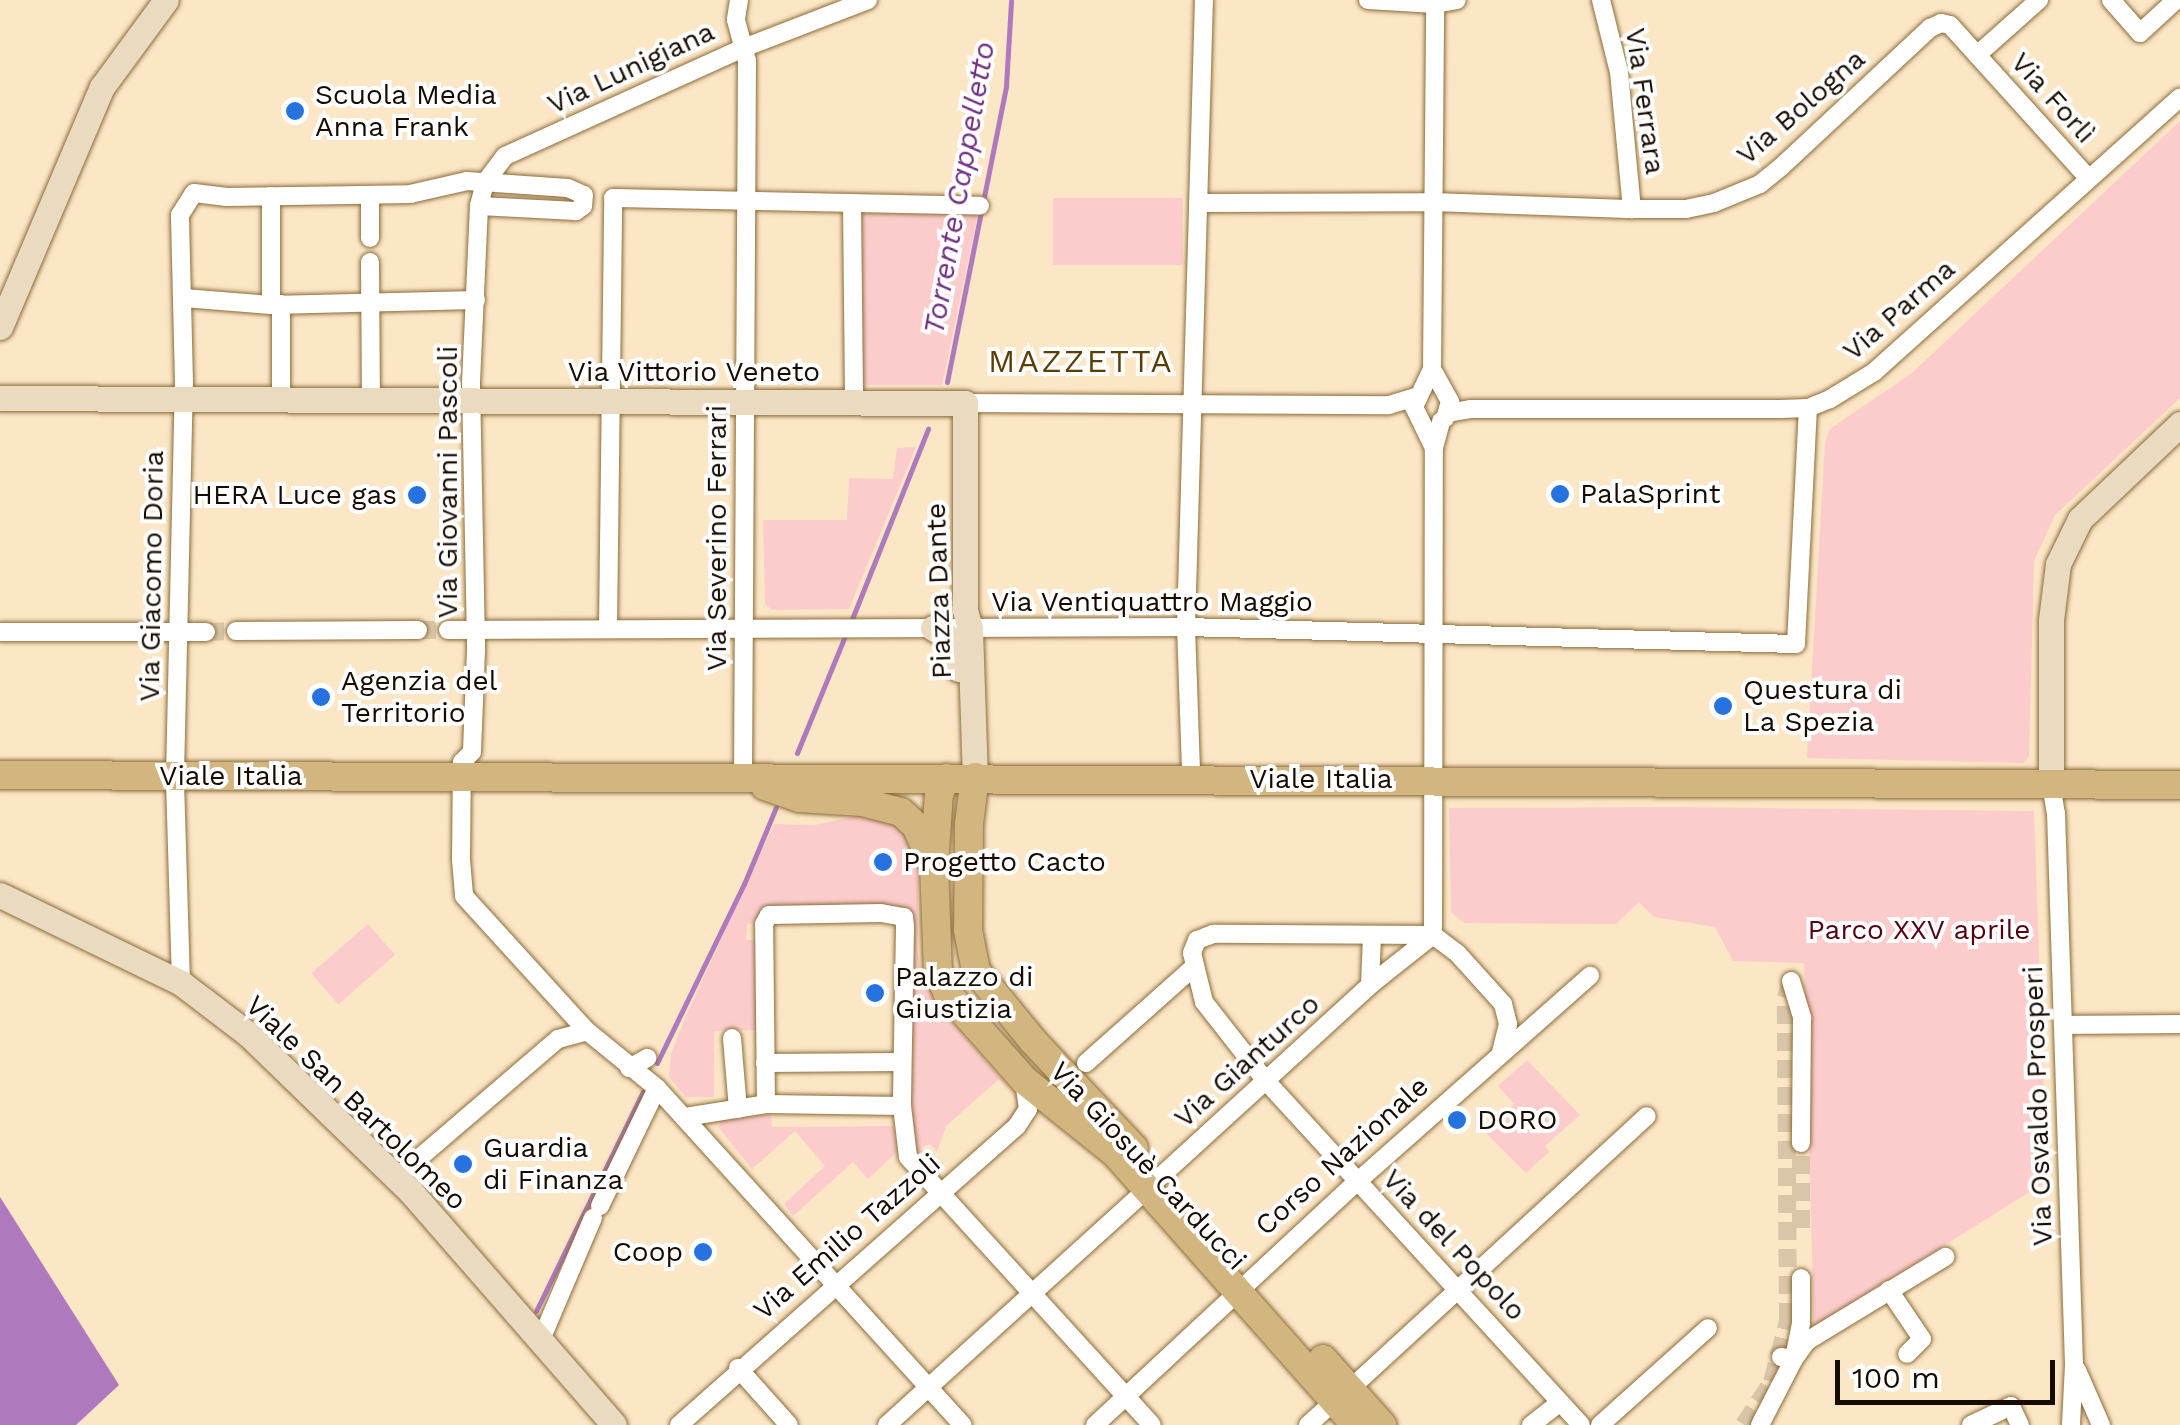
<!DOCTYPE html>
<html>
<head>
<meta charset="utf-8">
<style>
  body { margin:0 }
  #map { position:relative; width:2180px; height:1425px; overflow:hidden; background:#fbe6c6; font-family:"Work Sans",sans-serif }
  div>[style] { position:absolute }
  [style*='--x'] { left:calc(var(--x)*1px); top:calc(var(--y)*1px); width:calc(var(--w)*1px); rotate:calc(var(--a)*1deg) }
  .green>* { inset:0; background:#fccccc; transform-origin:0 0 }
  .water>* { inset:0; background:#ae7abd }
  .stream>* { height:5px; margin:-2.5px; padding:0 2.5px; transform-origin:2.5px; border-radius:2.5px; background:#ae7abd }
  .street-tunnel>* { height:18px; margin-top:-9px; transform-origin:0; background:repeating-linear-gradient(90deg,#d9c5a8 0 18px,transparent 0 27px) }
  .roads { filter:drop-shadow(0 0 2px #8b6c38) drop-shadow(0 0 2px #8b6c38) }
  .street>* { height:18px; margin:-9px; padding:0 9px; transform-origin:9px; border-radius:9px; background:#fff }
  .secondary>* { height:25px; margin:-12.5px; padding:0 12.5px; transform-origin:12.5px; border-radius:12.5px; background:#e9dac0 }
  .primary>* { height:28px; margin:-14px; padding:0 14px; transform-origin:14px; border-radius:14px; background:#d3b580 }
  .dots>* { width:28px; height:28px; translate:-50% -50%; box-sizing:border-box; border:5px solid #fff; border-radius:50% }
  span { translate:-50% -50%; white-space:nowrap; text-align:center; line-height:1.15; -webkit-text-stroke:8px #fff; paint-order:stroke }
  .street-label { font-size:28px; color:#170b00 }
  .poi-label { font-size:28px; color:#170b00 }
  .left { translate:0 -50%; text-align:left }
  .right { translate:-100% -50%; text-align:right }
  .park-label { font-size:28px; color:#540012 }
  .water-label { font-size:30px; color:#703183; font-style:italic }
  .quarter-label { font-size:32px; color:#5b3e02; letter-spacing:2.5px }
  .scale { position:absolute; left:1835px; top:1360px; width:220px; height:45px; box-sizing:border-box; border:5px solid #170b00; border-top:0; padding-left:12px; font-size:30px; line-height:35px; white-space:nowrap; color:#170b00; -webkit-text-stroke:8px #fff; paint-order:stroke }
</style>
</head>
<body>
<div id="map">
  <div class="green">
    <div style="clip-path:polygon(2180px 121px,2180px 398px,2055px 515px,2034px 561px,2029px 757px,2023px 763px,1807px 758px,1825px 442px,1830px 429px,1912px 373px)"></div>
    <div style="left:1183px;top:198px;width:67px;height:130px;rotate:90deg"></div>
    <div style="clip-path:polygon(861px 214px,978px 214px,942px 385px,859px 385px)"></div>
    <div style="clip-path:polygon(916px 447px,849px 609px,772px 610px,765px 604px,763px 520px,847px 520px,849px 478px,893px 479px,897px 448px)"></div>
    <div style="clip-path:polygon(1675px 807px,2034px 811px,2047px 1181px,1814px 1327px,1804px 963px,1733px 961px,1715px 927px,1654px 917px,1639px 902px,1616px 924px,1464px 923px,1451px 912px,1449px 808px)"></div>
    <div style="clip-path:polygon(869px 813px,894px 818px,911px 834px,919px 856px,917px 950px,922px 975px,945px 1014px,1019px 1100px,1019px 1109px,1002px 1132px,999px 1129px,1017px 1106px,1013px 1093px,999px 1079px,946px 1126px,937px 1152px,930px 1144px,922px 1147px,925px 1157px,913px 1147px,911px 964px,895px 908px,747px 924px,746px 940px,757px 940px,757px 1030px,714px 1031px,714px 1097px,686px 1097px,669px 1077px,671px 1054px,686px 1016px,774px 824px,815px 825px)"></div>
    <div style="left:368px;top:924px;width:41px;height:75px;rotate:49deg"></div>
    <div style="clip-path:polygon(1527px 1060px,1580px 1115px,1545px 1146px,1549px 1152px,1526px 1173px,1484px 1131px,1514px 1104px,1498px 1086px)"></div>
    <div style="clip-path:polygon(733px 1115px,771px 1115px,772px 1127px,894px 1126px,897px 1152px,868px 1179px,853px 1162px,793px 1216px,784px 1204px,825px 1166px,795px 1131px,752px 1169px,719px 1128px,720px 1120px)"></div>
  </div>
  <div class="water">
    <div style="clip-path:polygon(0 1197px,119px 1385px,76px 1425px,0 1425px)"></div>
  </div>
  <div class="stream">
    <div style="--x:947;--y:382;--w:302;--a:-78.7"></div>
    <div style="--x:1006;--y:86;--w:85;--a:-86.6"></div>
    <div style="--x:852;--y:619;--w:205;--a:-68.2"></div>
    <div style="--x:797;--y:753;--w:126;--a:-67.7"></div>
    <div style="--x:657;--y:1063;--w:199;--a:-64.1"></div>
    <div style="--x:744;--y:884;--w:83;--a:-67.4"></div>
    <div style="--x:536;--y:1311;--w:244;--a:-64"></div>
  </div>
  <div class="street-tunnel">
    <div style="--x:418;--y:630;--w:30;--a:0"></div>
    <div style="--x:206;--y:632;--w:30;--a:-2"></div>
    <div style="--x:1801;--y:1228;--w:85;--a:-90"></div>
    <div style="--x:1744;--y:1425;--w:51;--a:-56.9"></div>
    <div style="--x:1772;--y:1382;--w:63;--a:-75.3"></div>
    <div style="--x:1788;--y:1321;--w:323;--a:-90.4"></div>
    <div style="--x:1786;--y:998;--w:18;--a:-74"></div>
    <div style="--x:1791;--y:981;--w:4;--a:180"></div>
  </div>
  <div class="roads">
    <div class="street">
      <div style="--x:739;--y:0;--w:20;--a:99"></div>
      <div style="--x:736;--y:20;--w:42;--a:75"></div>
      <div style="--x:747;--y:61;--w:717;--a:90.32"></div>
      <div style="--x:868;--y:0;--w:136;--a:158.9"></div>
      <div style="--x:741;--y:49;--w:259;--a:155.6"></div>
      <div style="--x:505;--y:156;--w:34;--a:127"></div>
      <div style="--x:485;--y:183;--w:24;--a:105"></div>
      <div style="--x:479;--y:206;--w:178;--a:92.6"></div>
      <div style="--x:471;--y:384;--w:267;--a:88.9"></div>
      <div style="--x:476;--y:651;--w:101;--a:92.3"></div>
      <div style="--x:472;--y:752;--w:14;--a:135"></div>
      <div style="--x:462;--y:762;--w:98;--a:90.6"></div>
      <div style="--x:461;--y:860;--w:36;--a:85"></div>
      <div style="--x:464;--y:896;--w:183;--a:47.7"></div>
      <div style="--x:587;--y:1031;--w:90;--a:39.2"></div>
      <div style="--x:657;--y:1088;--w:455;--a:47.8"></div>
      <div style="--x:1368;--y:0;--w:67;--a:3.4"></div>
      <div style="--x:1435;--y:4;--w:22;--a:-10"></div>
      <div style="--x:1601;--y:0;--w:74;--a:76"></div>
      <div style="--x:1619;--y:72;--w:138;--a:84.6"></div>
      <div style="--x:2111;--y:0;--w:44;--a:48.7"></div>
      <div style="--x:2140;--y:33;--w:49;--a:-42.5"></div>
      <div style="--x:1977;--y:55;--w:83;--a:-41.6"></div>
      <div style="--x:370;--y:195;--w:43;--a:90"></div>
      <div style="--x:271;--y:196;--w:109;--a:90"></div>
      <div style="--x:1198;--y:203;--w:235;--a:-0.2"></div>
      <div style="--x:1433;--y:202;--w:194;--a:2.1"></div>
      <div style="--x:1627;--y:209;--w:59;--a:0"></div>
      <div style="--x:1686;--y:209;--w:29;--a:-12"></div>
      <div style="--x:1714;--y:203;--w:50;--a:-22.4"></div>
      <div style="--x:1760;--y:184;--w:27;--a:-39"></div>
      <div style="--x:1781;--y:167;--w:204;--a:-43"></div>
      <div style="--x:1930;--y:28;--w:12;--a:-24"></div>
      <div style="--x:1941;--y:23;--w:9;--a:13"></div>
      <div style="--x:1950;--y:25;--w:207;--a:47.9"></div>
      <div style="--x:852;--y:204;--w:198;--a:89.4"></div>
      <div style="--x:370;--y:262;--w:139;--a:89.6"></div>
      <div style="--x:184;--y:298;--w:87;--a:4.6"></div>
      <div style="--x:271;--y:305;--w:205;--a:-1.4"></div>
      <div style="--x:281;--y:304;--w:97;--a:90"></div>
      <div style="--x:1432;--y:369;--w:38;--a:61"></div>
      <div style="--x:1450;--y:402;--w:17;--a:107"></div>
      <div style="--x:965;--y:403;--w:424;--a:0.3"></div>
      <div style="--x:1389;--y:405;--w:28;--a:-17"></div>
      <div style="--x:1448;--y:413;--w:23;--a:-10"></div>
      <div style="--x:1471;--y:409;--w:309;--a:0"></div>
      <div style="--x:1780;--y:409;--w:28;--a:-2"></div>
      <div style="--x:1808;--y:408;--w:24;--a:-22"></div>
      <div style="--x:1830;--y:399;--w:52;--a:-31.5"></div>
      <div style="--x:1874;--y:372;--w:411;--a:-41.9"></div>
      <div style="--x:1434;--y:448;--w:46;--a:-116"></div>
      <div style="--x:1414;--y:407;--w:42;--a:-64.7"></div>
      <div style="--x:1432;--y:369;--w:365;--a:-89.5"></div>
      <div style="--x:608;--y:627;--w:429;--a:-89.3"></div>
      <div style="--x:613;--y:198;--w:367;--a:1.2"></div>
      <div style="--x:448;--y:630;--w:738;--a:-0.23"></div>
      <div style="--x:1186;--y:627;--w:610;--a:1.6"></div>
      <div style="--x:1796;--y:644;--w:236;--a:-87.1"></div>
      <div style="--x:236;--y:631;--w:182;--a:-0.3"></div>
      <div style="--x:0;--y:632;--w:206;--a:0"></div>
      <div style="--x:1191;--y:770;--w:143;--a:-92"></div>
      <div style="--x:1186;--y:627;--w:627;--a:-88.36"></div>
      <div style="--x:2051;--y:783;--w:30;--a:81"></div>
      <div style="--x:2056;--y:813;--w:552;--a:88.13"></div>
      <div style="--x:2074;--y:1365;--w:60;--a:92.9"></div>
      <div style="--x:1433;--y:935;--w:220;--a:-179.7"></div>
      <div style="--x:1213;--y:934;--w:17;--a:159"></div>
      <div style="--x:1197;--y:940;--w:14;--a:111"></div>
      <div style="--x:1192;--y:953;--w:50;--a:76.2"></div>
      <div style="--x:1204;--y:1002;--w:100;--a:51.9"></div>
      <div style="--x:1266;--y:1081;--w:466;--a:47.5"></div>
      <div style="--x:1433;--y:935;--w:487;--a:-89.9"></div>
      <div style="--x:1434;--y:448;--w:28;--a:-75"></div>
      <div style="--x:1433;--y:935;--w:31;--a:37"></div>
      <div style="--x:1458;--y:954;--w:67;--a:48"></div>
      <div style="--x:1503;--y:1004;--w:21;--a:76"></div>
      <div style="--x:1508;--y:1024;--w:29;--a:104"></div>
      <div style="--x:1791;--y:981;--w:39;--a:73"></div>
      <div style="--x:1802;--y:1018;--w:125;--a:90.5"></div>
      <div style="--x:181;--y:983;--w:207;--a:-91.7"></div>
      <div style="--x:175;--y:776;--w:394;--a:-88.7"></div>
      <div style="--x:184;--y:382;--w:167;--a:-91.4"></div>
      <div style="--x:180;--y:215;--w:26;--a:-58"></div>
      <div style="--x:194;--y:193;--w:33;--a:7"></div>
      <div style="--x:227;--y:197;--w:183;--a:-0.9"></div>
      <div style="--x:410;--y:194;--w:58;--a:-12.8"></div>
      <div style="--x:467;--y:181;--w:101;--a:4"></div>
      <div style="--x:568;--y:188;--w:17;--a:24"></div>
      <div style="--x:584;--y:195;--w:11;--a:95"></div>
      <div style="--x:583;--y:206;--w:9;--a:144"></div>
      <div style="--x:576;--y:211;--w:97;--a:-177"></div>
      <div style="--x:1370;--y:985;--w:50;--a:-87.7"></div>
      <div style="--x:2063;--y:1025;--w:117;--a:-0.5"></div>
      <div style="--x:732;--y:1038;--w:71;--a:85.2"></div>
      <div style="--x:765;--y:1063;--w:137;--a:-0.4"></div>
      <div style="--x:1086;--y:1063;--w:146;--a:-41.7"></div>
      <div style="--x:629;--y:1068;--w:21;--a:-29"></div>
      <div style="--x:766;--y:1104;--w:180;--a:-90.6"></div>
      <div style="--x:764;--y:924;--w:10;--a:-61"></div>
      <div style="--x:769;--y:915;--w:112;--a:-1"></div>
      <div style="--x:881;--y:913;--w:23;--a:10"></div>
      <div style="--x:904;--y:917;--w:10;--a:84"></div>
      <div style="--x:905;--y:927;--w:179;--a:91"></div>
      <div style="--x:685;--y:1117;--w:82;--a:-9.1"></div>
      <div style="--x:766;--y:1104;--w:136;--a:0.8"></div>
      <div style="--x:902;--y:1106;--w:51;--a:83.3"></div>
      <div style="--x:908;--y:1157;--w:362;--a:47.7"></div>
      <div style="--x:397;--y:1177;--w:212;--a:-40.6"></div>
      <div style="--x:558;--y:1039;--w:30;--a:-15"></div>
      <div style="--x:1160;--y:1177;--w:285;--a:-42.4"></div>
      <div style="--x:1370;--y:985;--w:80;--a:-38.4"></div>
      <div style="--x:600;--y:1206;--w:131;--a:-64.2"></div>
      <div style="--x:1889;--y:1290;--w:59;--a:56"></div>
      <div style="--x:1922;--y:1339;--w:21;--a:135"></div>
      <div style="--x:540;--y:1342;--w:135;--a:-66.9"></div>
      <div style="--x:1781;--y:1357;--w:13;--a:9"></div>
      <div style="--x:1794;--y:1359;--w:22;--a:-54"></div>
      <div style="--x:1807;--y:1341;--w:162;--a:-31.3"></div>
      <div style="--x:738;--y:1368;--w:76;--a:48.2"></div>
      <div style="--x:2077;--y:1370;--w:60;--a:66.4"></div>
      <div style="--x:1350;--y:1389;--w:403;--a:-42.6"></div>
      <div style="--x:679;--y:1425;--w:451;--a:-41.5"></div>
      <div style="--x:1017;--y:1126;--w:20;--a:-57"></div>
      <div style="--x:1028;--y:1109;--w:29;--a:-98"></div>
      <div style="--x:887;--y:1425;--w:351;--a:-42.2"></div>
      <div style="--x:1095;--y:1425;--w:359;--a:-42.9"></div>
      <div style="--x:1358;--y:1181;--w:310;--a:-41.5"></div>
      <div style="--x:1308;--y:1425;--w:36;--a:-42"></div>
      <div style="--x:1531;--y:1425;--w:37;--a:-38"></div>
      <div style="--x:1600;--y:1425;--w:145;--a:-41.9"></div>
      <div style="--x:1760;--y:1425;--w:74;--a:-62.7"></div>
      <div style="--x:1794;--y:1359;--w:36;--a:-79"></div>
      <div style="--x:1801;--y:1324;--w:46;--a:-90"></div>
      <div style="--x:1971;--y:1425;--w:44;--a:-25.4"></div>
      <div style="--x:2011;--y:1406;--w:21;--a:65"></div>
    </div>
    <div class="secondary">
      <div style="--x:0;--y:327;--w:261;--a:-67"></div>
      <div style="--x:102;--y:87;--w:108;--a:-53.7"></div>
      <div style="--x:0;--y:398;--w:965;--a:0.3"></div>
      <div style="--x:965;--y:403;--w:207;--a:90"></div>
      <div style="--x:965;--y:610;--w:20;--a:75"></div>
      <div style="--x:970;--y:629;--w:148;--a:88.1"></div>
      <div style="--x:933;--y:628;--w:27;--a:31"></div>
      <div style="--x:956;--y:642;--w:27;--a:86"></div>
      <div style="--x:2051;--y:783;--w:163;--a:-90"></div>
      <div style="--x:2051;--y:620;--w:56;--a:-82.9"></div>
      <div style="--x:2058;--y:564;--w:50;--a:-63.9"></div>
      <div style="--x:2080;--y:519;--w:138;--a:-43.5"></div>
      <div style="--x:0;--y:895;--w:201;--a:25.9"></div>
      <div style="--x:181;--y:983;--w:84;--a:37.3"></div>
      <div style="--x:248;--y:1034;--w:226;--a:44.1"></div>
      <div style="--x:410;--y:1191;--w:310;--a:48.9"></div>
    </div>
    <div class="primary">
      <div style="--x:0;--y:775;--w:2180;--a:0.26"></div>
      <div style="--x:975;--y:777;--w:47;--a:97.3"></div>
      <div style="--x:969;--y:824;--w:106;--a:90.5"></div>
      <div style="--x:968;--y:930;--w:42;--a:79"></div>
      <div style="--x:976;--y:971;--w:90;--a:50.8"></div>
      <div style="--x:1033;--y:1041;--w:147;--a:46.7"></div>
      <div style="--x:947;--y:778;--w:17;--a:118"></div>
      <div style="--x:939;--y:793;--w:71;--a:94"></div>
      <div style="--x:934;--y:864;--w:107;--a:87.9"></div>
      <div style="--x:938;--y:971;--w:25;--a:67"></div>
      <div style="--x:948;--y:994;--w:115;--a:48.5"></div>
      <div style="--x:1024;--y:1080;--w:118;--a:38.8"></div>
      <div style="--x:1116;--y:1154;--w:362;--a:48.5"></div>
      <div style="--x:765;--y:786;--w:36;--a:19"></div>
      <div style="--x:799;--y:798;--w:63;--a:3.6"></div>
      <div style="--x:862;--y:802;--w:40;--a:14.4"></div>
      <div style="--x:901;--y:812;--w:21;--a:43"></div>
      <div style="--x:916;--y:826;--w:42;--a:65.9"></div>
      <div style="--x:1323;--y:1359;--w:89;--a:48.2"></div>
    </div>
  </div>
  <div class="dots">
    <div style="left:295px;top:111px;background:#2672de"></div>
    <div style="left:1560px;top:494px;background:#2672de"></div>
    <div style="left:417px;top:495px;background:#2672de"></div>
    <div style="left:321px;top:697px;background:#2672de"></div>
    <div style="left:1723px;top:706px;background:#2672de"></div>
    <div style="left:883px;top:862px;background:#2672de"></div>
    <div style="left:875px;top:993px;background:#2672de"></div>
    <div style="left:1457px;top:1120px;background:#2672de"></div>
    <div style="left:463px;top:1164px;background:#2672de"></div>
    <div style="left:703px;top:1252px;background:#2672de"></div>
  </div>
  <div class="street-label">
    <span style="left:631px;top:68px;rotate:-25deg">Via Lunigiana</span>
    <span style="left:2053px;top:98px;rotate:48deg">Via Forlì</span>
    <span style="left:1645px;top:101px;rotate:82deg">Via Ferrara</span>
    <span style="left:1801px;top:107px;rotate:-41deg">Via Bologna</span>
    <span style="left:1899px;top:310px;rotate:-41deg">Via Parma</span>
    <span style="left:694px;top:372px">Via Vittorio Veneto</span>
    <span style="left:448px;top:482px;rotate:-90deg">Via Giovanni Pascoli</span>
    <span style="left:717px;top:538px;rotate:-90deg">Via Severino Ferrari</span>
    <span style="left:152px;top:576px;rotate:-89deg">Via Giacomo Doria</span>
    <span style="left:939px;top:591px;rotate:-92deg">Piazza Dante</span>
    <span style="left:1152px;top:602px">Via Ventiquattro Maggio</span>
    <span style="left:231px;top:776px">Viale Italia</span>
    <span style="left:1321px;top:779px">Viale Italia</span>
    <span style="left:1247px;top:1061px;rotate:-42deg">Via Gianturco</span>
    <span style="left:356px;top:1103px;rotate:44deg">Viale San Bartolomeo</span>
    <span style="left:2038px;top:1106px;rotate:-92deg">Via Osvaldo Prosperi</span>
    <span style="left:1342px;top:1156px;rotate:-42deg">Corso Nazionale</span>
    <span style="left:1148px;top:1166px;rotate:47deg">Via Giosuè Carducci</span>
    <span style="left:847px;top:1237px;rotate:-41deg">Via Emilio Tazzoli</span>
    <span style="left:1454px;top:1245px;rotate:47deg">Via del Popolo</span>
  </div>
  <div class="poi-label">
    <span class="left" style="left:315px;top:111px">Scuola Media<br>Anna Frank</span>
    <span class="left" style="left:1580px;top:494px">PalaSprint</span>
    <span class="right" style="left:397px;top:495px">HERA Luce gas</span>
    <span class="left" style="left:341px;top:697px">Agenzia del<br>Territorio</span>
    <span class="left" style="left:1743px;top:706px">Questura di<br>La Spezia</span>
    <span class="left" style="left:903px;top:862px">Progetto Cacto</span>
    <span class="left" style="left:895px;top:993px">Palazzo di<br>Giustizia</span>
    <span class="left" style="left:1477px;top:1120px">DORO</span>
    <span class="left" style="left:483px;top:1164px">Guardia<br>di Finanza</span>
    <span class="right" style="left:683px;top:1252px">Coop</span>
  </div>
  <div class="park-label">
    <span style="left:1919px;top:930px">Parco XXV aprile</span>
  </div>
  <div class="water-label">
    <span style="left:959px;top:188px;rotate:-80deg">Torrente Cappelletto</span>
  </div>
  <div class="quarter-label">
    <span style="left:1081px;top:361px">MAZZETTA</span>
  </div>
  <div class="scale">100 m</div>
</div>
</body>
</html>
